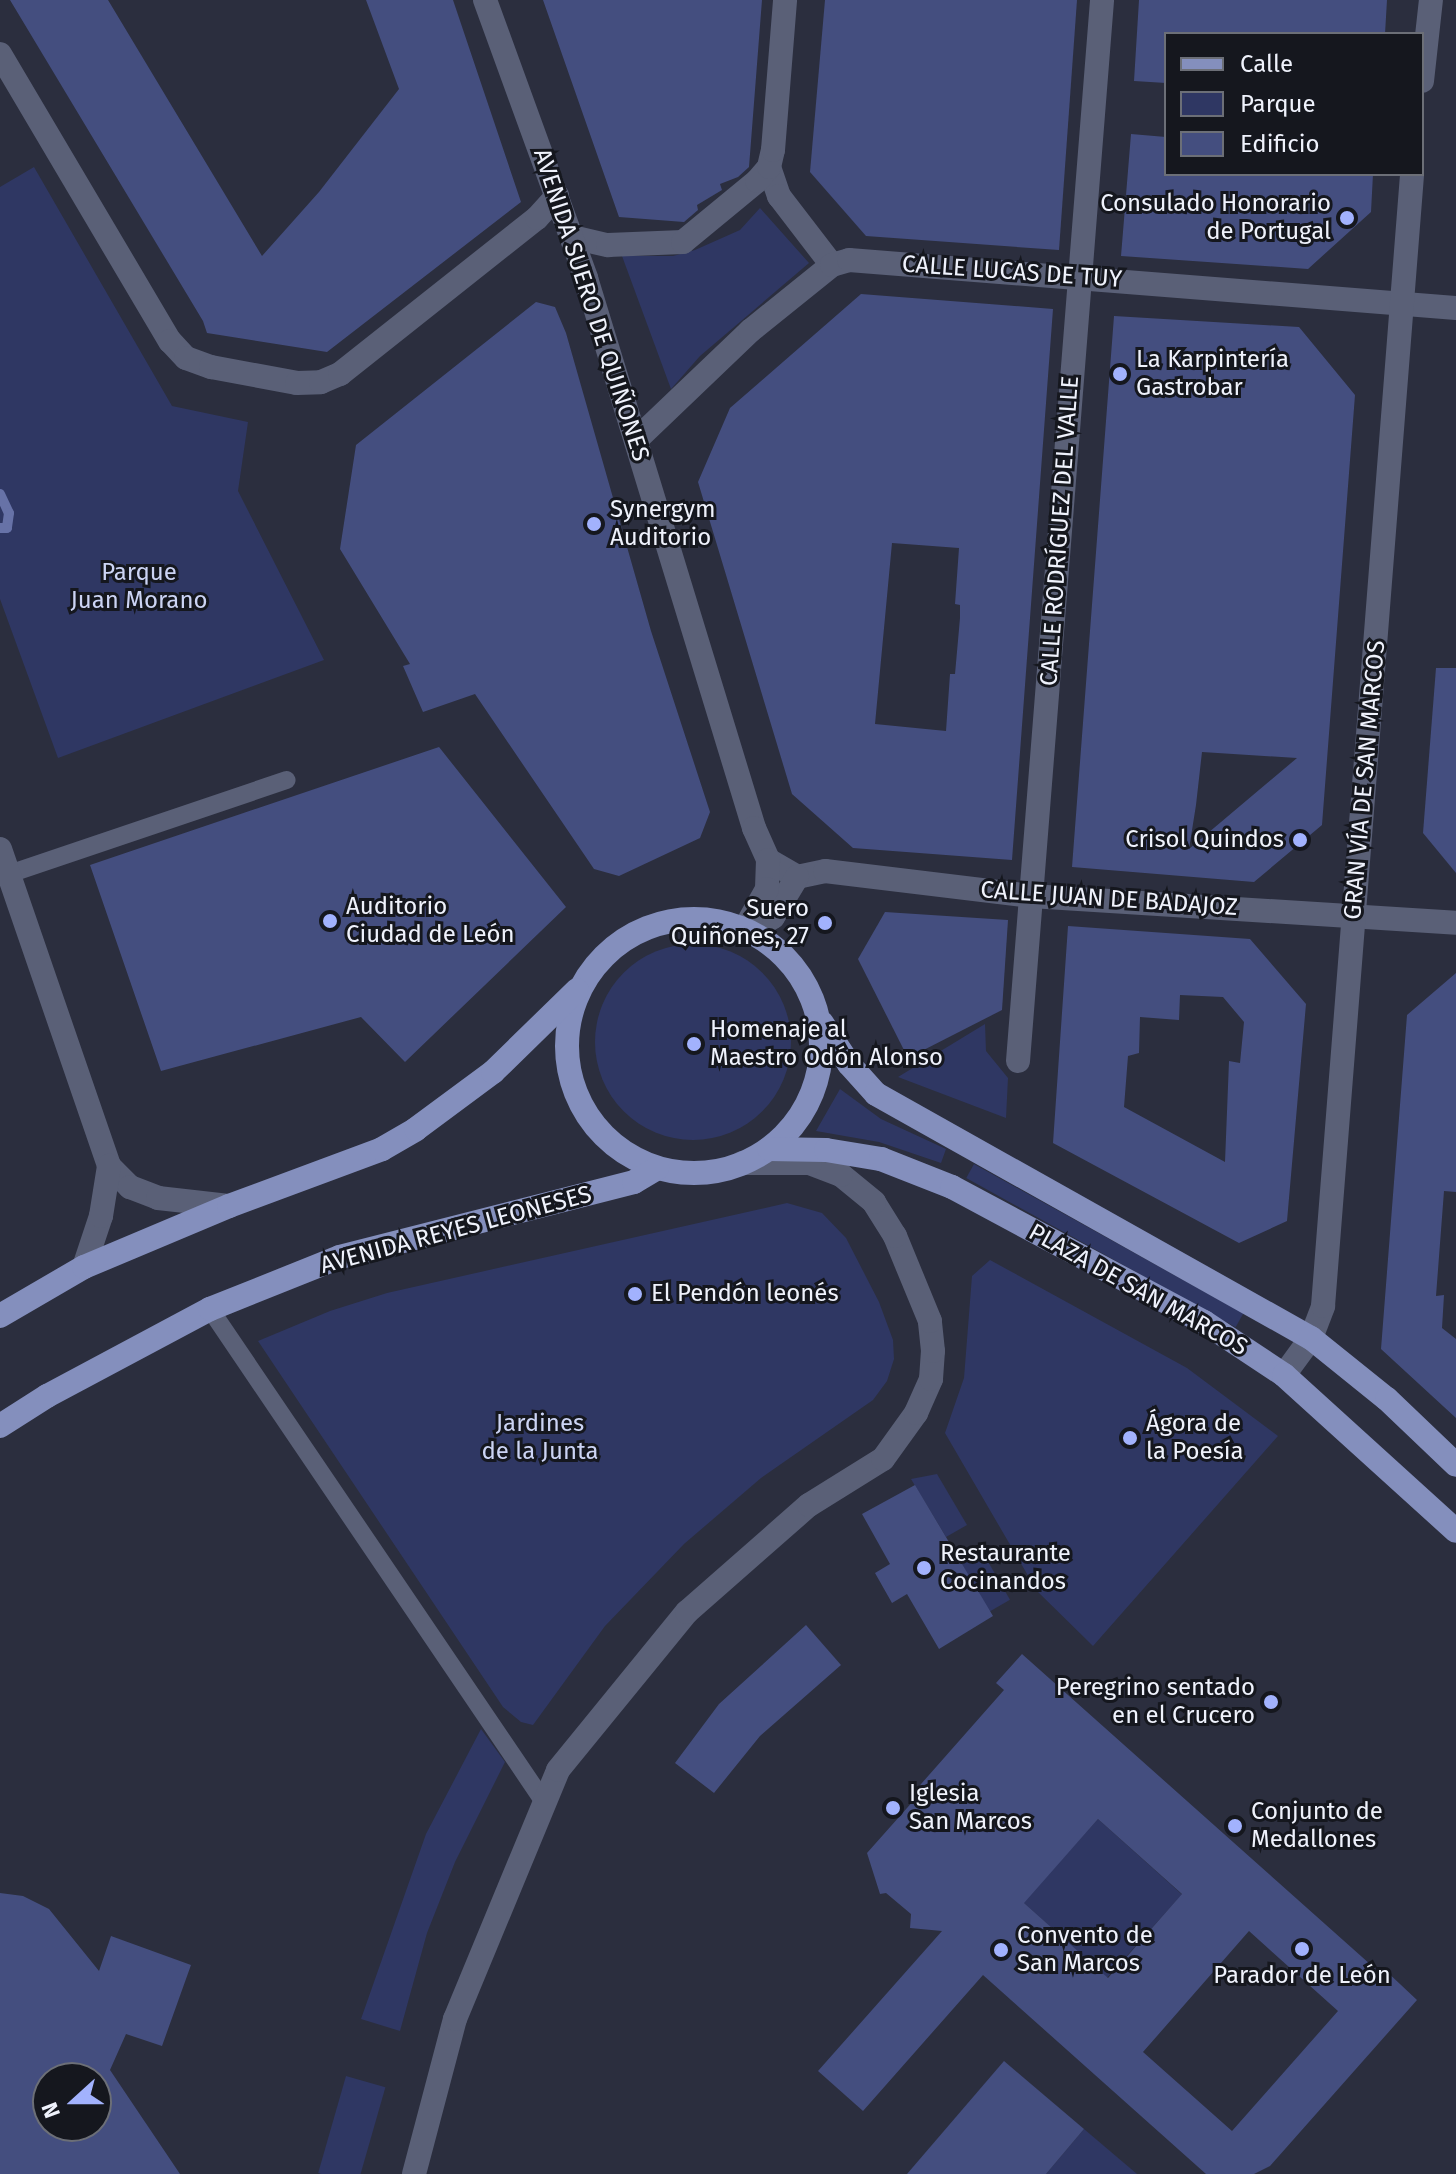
<!DOCTYPE html>
<html>
<head>
<meta charset="utf-8">
<style>
  body { margin:0 }
  #map { position:relative; width:1456px; height:2174px; overflow:hidden; background:#2b2e3e; font-family:"Fira Sans",sans-serif }
  div>[style] { position:absolute }
  [style*='--x'] { left:calc(var(--x)*1px); top:calc(var(--y)*1px); width:calc(var(--w)*1px); rotate:calc(var(--a)*1deg) }
  .green>* { inset:0; background:#2f3763; transform-origin:0 0 }
  .round { border-radius:50% }
  .stream>* { height:10px; margin:-5px; padding:0 5px; transform-origin:5px; border-radius:5px; background:#6772a7 }
  .building>* { inset:0; background:#444e7f }
  .service>* { height:18px; margin:-9px; padding:0 9px; transform-origin:9px; border-radius:9px; background:#5a6077 }
  .minor>* { height:24px; margin:-12px; padding:0 12px; transform-origin:12px; border-radius:12px; background:#5a6077 }
  .tertiary>* { height:24px; margin:-12px; padding:0 12px; transform-origin:12px; border-radius:12px; background:#5a6077 }
  .primary>* { height:24px; margin:-12px; padding:0 12px; transform-origin:12px; border-radius:12px; background:#848fbd }
  .primary>.ring { margin:-12px; padding:0; box-sizing:content-box; background:none; border:24px solid #848fbd; border-radius:50% }
  .dots>* { width:22px; height:22px; translate:-50% -50%; box-sizing:border-box; border:4px solid #15171e; border-radius:50% }
  span { translate:-50% -50%; white-space:nowrap; text-align:center; line-height:1.15; -webkit-text-stroke:6px #15171e; paint-order:stroke }
  .poi-label { font-size:24px; color:#eff2fc }
  .right { translate:-100% -50%; text-align:right }
  .left { translate:0 -50%; text-align:left }
  .street-label { font-size:24px; color:#eff2fc }
  .park-label { font-size:24px; color:#ccd4f4 }
  .legend { position:absolute; left:1164px; top:32px; width:260px; height:144px; box-sizing:border-box; background:#15171e; border:2px solid #6c6f77; margin:0; padding:10px 14px; list-style:none; font-size:24px; color:#eff2fc }
  .legend li { display:flex; align-items:center; gap:16px; height:40px }
  .legend b { width:40px; border:2px solid #6c6f77 }
  .north { position:absolute; left:32px; top:2062px; width:80px; height:80px; box-sizing:border-box; background:#15171e; border:2px solid #6c6f77; border-radius:50%; rotate:249deg; font-size:22px; font-weight:700; line-height:32px; text-align:center; color:#eff2fc }
  .north::after { content:''; display:block; margin:auto; width:28px; height:36px; background:#a2b2fd; clip-path:polygon(50% 0,100% 100%,50% 72%,0 100%) }
</style>
</head>
<body>
<div id="map">
  <div class="green">
    <div style="clip-path:polygon(34px 167px,172px 406px,248px 422px,238px 491px,324px 660px,58px 758px,0 599px,0 187px)"></div>
    <div style="clip-path:polygon(760px 208px,809px 263px,700px 356px,671px 389px,622px 256px,673px 256px,695px 250px,740px 230px)"></div>
    <div class="round" style="left:595px;top:944px;width:196px;height:196px"></div>
    <div style="clip-path:polygon(985px 1024px,986px 1051px,1008px 1078px,1006px 1118px,898px 1077px)"></div>
    <div style="clip-path:polygon(840px 1089px,881px 1119px,946px 1149px,941px 1163px,879px 1142px,816px 1131px)"></div>
    <div style="left:974px;top:1164px;width:308px;height:16px;rotate:29deg"></div>
    <div style="clip-path:polygon(787px 1203px,822px 1213px,846px 1238px,879px 1302px,893px 1340px,894px 1359px,887px 1381px,873px 1400px,761px 1478px,684px 1544px,605px 1626px,533px 1725px,521px 1722px,503px 1707px,258px 1341px,330px 1311px,387px 1293px)"></div>
    <div style="clip-path:polygon(990px 1260px,1187px 1368px,1278px 1436px,1093px 1646px,1037px 1591px,945px 1433px,964px 1378px,972px 1276px)"></div>
    <div style="clip-path:polygon(937px 1474px,967px 1525px,946px 1537px,911px 1479px)"></div>
    <div style="left:979px;top:1546px;width:62px;height:24px;rotate:60deg"></div>
    <div style="clip-path:polygon(481px 1729px,505px 1762px,455px 1862px,427px 1933px,400px 2031px,361px 2019px,426px 1834px)"></div>
    <div style="left:1098px;top:1819px;width:113px;height:112px;rotate:42deg"></div>
    <div style="left:346px;top:2076px;width:41px;height:101px;rotate:16deg"></div>
    <div style="clip-path:polygon(1084px 2129px,1137px 2174px,1046px 2174px)"></div>
  </div>
  <div class="stream">
    <div style="--x:0;--y:494;--w:21;--a:65"></div>
    <div style="--x:9;--y:513;--w:15;--a:98"></div>
    <div style="--x:7;--y:528;--w:7;--a:180"></div>
  </div>
  <div class="building">
    <div style="clip-path:polygon(10px 0,108px 0,262px 256px,319px 192px,399px 89px,366px 0,453px 0,521px 202px,327px 352px,207px 333px,203px 321px)"></div>
    <div style="clip-path:polygon(543px 0,762px 0,749px 167px,738px 177px,720px 184px,722px 190px,697px 205px,698px 210px,684px 222px,619px 217px)"></div>
    <div style="clip-path:polygon(825px 0,1077px 0,1059px 250px,866px 236px,810px 172px)"></div>
    <div style="clip-path:polygon(1139px 0,1387px 0,1385px 34px,1166px 34px,1166px 83px,1134px 81px)"></div>
    <div style="clip-path:polygon(1131px 134px,1166px 137px,1166px 174px,1373px 174px,1371px 212px,1308px 269px,1121px 256px)"></div>
    <div style="clip-path:polygon(evenodd,861px 294px,1053px 309px,1012px 860px,853px 848px,792px 794px,698px 482px,730px 408px,861px 294px,892px 543px,959px 548px,955px 604px,960px 605px,960px 618px,955px 674px,950px 674px,946px 731px,875px 724px,892px 543px)"></div>
    <div style="clip-path:polygon(536px 302px,555px 307px,566px 333px,651px 631px,710px 812px,700px 838px,619px 876px,594px 869px,475px 694px,423px 712px,403px 666px,410px 664px,340px 549px,356px 445px)"></div>
    <div style="clip-path:polygon(evenodd,1114px 316px,1299px 327px,1355px 395px,1322px 825px,1254px 882px,1072px 867px,1114px 316px,1202px 752px,1297px 758px,1189px 849px,1196px 805px,1202px 752px)"></div>
    <div style="clip-path:polygon(1436px 668px,1456px 668px,1456px 873px,1423px 833px)"></div>
    <div style="clip-path:polygon(439px 747px,566px 907px,405px 1062px,361px 1017px,161px 1071px,90px 865px)"></div>
    <div style="clip-path:polygon(885px 912px,1008px 920px,1002px 1010px,908px 1058px,858px 959px)"></div>
    <div style="clip-path:polygon(evenodd,1068px 926px,1250px 939px,1306px 1004px,1287px 1221px,1239px 1243px,1053px 1143px,1068px 926px,1180px 995px,1223px 997px,1244px 1022px,1240px 1063px,1229px 1061px,1225px 1162px,1124px 1107px,1128px 1056px,1139px 1053px,1140px 1017px,1179px 1020px,1180px 995px)"></div>
    <div style="clip-path:polygon(1456px 973px,1456px 1192px,1444px 1191px,1436px 1296px,1444px 1295px,1442px 1328px,1456px 1339px,1456px 1418px,1381px 1349px,1407px 1015px)"></div>
    <div style="clip-path:polygon(915px 1485px,993px 1616px,939px 1649px,907px 1594px,892px 1603px,875px 1573px,890px 1564px,862px 1514px)"></div>
    <div style="clip-path:polygon(806px 1625px,841px 1665px,760px 1736px,714px 1793px,675px 1763px,719px 1704px)"></div>
    <div style="clip-path:polygon(evenodd,1022px 1654px,1380px 1973px,1384px 1969px,1417px 2000px,1270px 2166px,1254px 2174px,1206px 2174px,983px 1975px,863px 2111px,818px 2071px,942px 1931px,910px 1928px,911px 1914px,886px 1893px,880px 1894px,867px 1853px,915px 1799px,914px 1792px,1004px 1690px,996px 1683px,1022px 1654px,1098px 1819px,1182px 1894px,1108px 1978px,1024px 1903px,1098px 1819px,1022px 1654px,1249px 1931px,1338px 2011px,1232px 2131px,1143px 2052px,1249px 1931px)"></div>
    <div style="clip-path:polygon(evenodd,0 1893px,23px 1896px,49px 1909px,99px 1971px,111px 1936px,191px 1965px,162px 2046px,126px 2034px,110px 2070px,180px 2174px,0 2174px,0 1893px,48px 2078px,96px 2078px,96px 2126px,48px 2126px,48px 2078px)"></div>
    <div style="clip-path:polygon(1004px 2061px,1084px 2129px,1046px 2174px,907px 2174px)"></div>
  </div>
  <div class="service">
    <div style="--x:9;--y:874;--w:293;--a:-18.7"></div>
    <div style="--x:210;--y:1309;--w:595;--a:55.88"></div>
  </div>
  <div class="minor">
    <div style="--x:0;--y:54;--w:334;--a:59.4"></div>
    <div style="--x:170;--y:341;--w:23;--a:47"></div>
    <div style="--x:186;--y:358;--w:27;--a:20"></div>
    <div style="--x:211;--y:367;--w:87;--a:10.5"></div>
    <div style="--x:297;--y:383;--w:24;--a:-2"></div>
    <div style="--x:321;--y:382;--w:21;--a:-23"></div>
    <div style="--x:340;--y:374;--w:251;--a:-38.4"></div>
    <div style="--x:537;--y:218;--w:30;--a:-48"></div>
    <div style="--x:769;--y:167;--w:31;--a:71"></div>
    <div style="--x:779;--y:196;--w:87;--a:52.5"></div>
    <div style="--x:572;--y:237;--w:37;--a:13"></div>
    <div style="--x:608;--y:245;--w:75;--a:-2.3"></div>
    <div style="--x:683;--y:242;--w:96;--a:-39.5"></div>
    <div style="--x:757;--y:181;--w:18;--a:-49"></div>
    <div style="--x:769;--y:167;--w:17;--a:-77"></div>
    <div style="--x:773;--y:150;--w:150;--a:-85.4"></div>
    <div style="--x:636;--y:440;--w:158;--a:-43.7"></div>
    <div style="--x:750;--y:331;--w:105;--a:-38.8"></div>
    <div style="--x:832;--y:265;--w:18;--a:-16"></div>
    <div style="--x:849;--y:260;--w:609;--a:4.52"></div>
    <div style="--x:0;--y:849;--w:335;--a:71"></div>
    <div style="--x:109;--y:1166;--w:30;--a:45"></div>
    <div style="--x:130;--y:1187;--w:30;--a:21"></div>
    <div style="--x:158;--y:1198;--w:71;--a:6.4"></div>
    <div style="--x:768;--y:860;--w:34;--a:30"></div>
    <div style="--x:797;--y:877;--w:29;--a:-12"></div>
    <div style="--x:825;--y:871;--w:208;--a:6.9"></div>
    <div style="--x:1031;--y:896;--w:426;--a:3.6"></div>
    <div style="--x:749;--y:933;--w:29;--a:-34"></div>
    <div style="--x:773;--y:917;--w:47;--a:-59"></div>
    <div style="--x:1018;--y:1061;--w:1064;--a:-85.47"></div>
    <div style="--x:84;--y:1267;--w:54;--a:-71.6"></div>
    <div style="--x:101;--y:1216;--w:51;--a:-80.9"></div>
    <div style="--x:414;--y:2174;--w:160;--a:-75.2"></div>
    <div style="--x:455;--y:2019;--w:269;--a:-67.5"></div>
    <div style="--x:558;--y:1770;--w:204;--a:-50.8"></div>
    <div style="--x:687;--y:1612;--w:162;--a:-41.3"></div>
    <div style="--x:809;--y:1505;--w:87;--a:-31.9"></div>
    <div style="--x:883;--y:1459;--w:57;--a:-54.3"></div>
    <div style="--x:916;--y:1413;--w:37;--a:-66"></div>
    <div style="--x:931;--y:1379;--w:28;--a:-86"></div>
    <div style="--x:933;--y:1351;--w:30;--a:-96"></div>
    <div style="--x:930;--y:1321;--w:92;--a:-112.4"></div>
    <div style="--x:895;--y:1236;--w:40;--a:-122"></div>
    <div style="--x:874;--y:1202;--w:43;--a:-140.7"></div>
    <div style="--x:841;--y:1175;--w:33;--a:-159"></div>
    <div style="--x:810;--y:1163;--w:68;--a:180"></div>
  </div>
  <div class="tertiary">
    <div style="--x:485;--y:0;--w:296;--a:70"></div>
    <div style="--x:586;--y:278;--w:575;--a:73.01"></div>
    <div style="--x:754;--y:828;--w:35;--a:66"></div>
    <div style="--x:768;--y:860;--w:29;--a:92"></div>
    <div style="--x:767;--y:889;--w:47;--a:119.3"></div>
    <div style="--x:1422;--y:81;--w:81;--a:-83.7"></div>
    <div style="--x:1284;--y:1375;--w:46;--a:-53.9"></div>
    <div style="--x:1311;--y:1338;--w:34;--a:-69"></div>
    <div style="--x:1323;--y:1306;--w:1135;--a:-85.5"></div>
  </div>
  <div class="primary">
    <div class="ring" style="left:567px;top:919px;width:230px;height:230px"></div>
    <div style="--x:822;--y:1023;--w:49;--a:56.6"></div>
    <div style="--x:849;--y:1064;--w:40;--a:48"></div>
    <div style="--x:876;--y:1094;--w:499;--a:29.3"></div>
    <div style="--x:1311;--y:1338;--w:97;--a:38.8"></div>
    <div style="--x:1387;--y:1399;--w:95;--a:43.7"></div>
    <div style="--x:769;--y:1149;--w:57;--a:1"></div>
    <div style="--x:826;--y:1150;--w:56;--a:9.3"></div>
    <div style="--x:881;--y:1159;--w:76;--a:21.5"></div>
    <div style="--x:952;--y:1187;--w:286;--a:28.2"></div>
    <div style="--x:1204;--y:1322;--w:96;--a:33.5"></div>
    <div style="--x:1284;--y:1375;--w:232;--a:42.2"></div>
    <div style="--x:0;--y:1316;--w:97;--a:-30.3"></div>
    <div style="--x:84;--y:1267;--w:157;--a:-22.8"></div>
    <div style="--x:229;--y:1206;--w:163;--a:-20.4"></div>
    <div style="--x:382;--y:1149;--w:39;--a:-30"></div>
    <div style="--x:416;--y:1129;--w:96;--a:-36.5"></div>
    <div style="--x:493;--y:1072;--w:117;--a:-44.3"></div>
    <div style="--x:0;--y:1426;--w:56;--a:-32.6"></div>
    <div style="--x:47;--y:1396;--w:185;--a:-28.1"></div>
    <div style="--x:210;--y:1309;--w:140;--a:-21.8"></div>
    <div style="--x:340;--y:1257;--w:303;--a:-14.3"></div>
    <div style="--x:634;--y:1182;--w:27;--a:-31"></div>
  </div>
  <div class="dots">
    <div style="left:1347px;top:218px;background:#a2b2fd"></div>
    <div style="left:1120px;top:374px;background:#a2b2fd"></div>
    <div style="left:594px;top:524px;background:#a2b2fd"></div>
    <div style="left:1300px;top:840px;background:#a2b2fd"></div>
    <div style="left:330px;top:921px;background:#a2b2fd"></div>
    <div style="left:825px;top:923px;background:#a2b2fd"></div>
    <div style="left:694px;top:1044px;background:#a2b2fd"></div>
    <div style="left:635px;top:1294px;background:#a2b2fd"></div>
    <div style="left:1130px;top:1438px;background:#a2b2fd"></div>
    <div style="left:924px;top:1568px;background:#a2b2fd"></div>
    <div style="left:1271px;top:1702px;background:#a2b2fd"></div>
    <div style="left:893px;top:1808px;background:#a2b2fd"></div>
    <div style="left:1235px;top:1826px;background:#a2b2fd"></div>
    <div style="left:1302px;top:1949px;background:#a2b2fd"></div>
    <div style="left:1001px;top:1950px;background:#a2b2fd"></div>
  </div>
  <div class="poi-label">
    <span class="right" style="left:1331px;top:218px">Consulado Honorario<br>de Portugal</span>
    <span class="left" style="left:1136px;top:374px">La Karpintería<br>Gastrobar</span>
    <span class="left" style="left:610px;top:524px">Synergym<br>Auditorio</span>
    <span class="right" style="left:1284px;top:840px">Crisol Quindos</span>
    <span class="left" style="left:346px;top:921px">Auditorio<br>Ciudad de León</span>
    <span class="right" style="left:809px;top:923px">Suero<br>Quiñones, 27</span>
    <span class="left" style="left:710px;top:1044px">Homenaje al<br>Maestro Odón Alonso</span>
    <span class="left" style="left:651px;top:1294px">El Pendón leonés</span>
    <span class="left" style="left:1146px;top:1438px">Ágora de<br>la Poesía</span>
    <span class="left" style="left:940px;top:1568px">Restaurante<br>Cocinandos</span>
    <span class="right" style="left:1255px;top:1702px">Peregrino sentado<br>en el Crucero</span>
    <span class="left" style="left:909px;top:1808px">Iglesia<br>San Marcos</span>
    <span class="left" style="left:1251px;top:1826px">Conjunto de<br>Medallones</span>
    <span class="left" style="left:1017px;top:1950px">Convento de<br>San Marcos</span>
    <span style="left:1302px;top:1976px">Parador de León</span>
  </div>
  <div class="street-label">
    <span style="left:1012px;top:272px;rotate:4deg">CALLE LUCAS DE TUY</span>
    <span style="left:591px;top:305px;rotate:72deg">AVENIDA SUERO DE QUIÑONES</span>
    <span style="left:1060px;top:531px;rotate:-86deg">CALLE RODRÍGUEZ DEL VALLE</span>
    <span style="left:1365px;top:780px;rotate:-85deg">GRAN VÍA DE SAN MARCOS</span>
    <span style="left:1109px;top:899px;rotate:4deg">CALLE JUAN DE BADAJOZ</span>
    <span style="left:456px;top:1230px;rotate:-15deg">AVENIDA REYES LEONESES</span>
    <span style="left:1138px;top:1290px;rotate:29deg">PLAZA DE SAN MARCOS</span>
  </div>
  <div class="park-label">
    <span style="left:139px;top:587px">Parque<br>Juan Morano</span>
    <span style="left:540px;top:1438px">Jardines<br>de la Junta</span>
  </div>
  <ul class="legend">
  <li><b style="height:10px;background:#848fbd"></b>Calle</li>
  <li><b style="height:22px;background:#2f3763"></b>Parque</li>
  <li><b style="height:22px;background:#444e7f"></b>Edificio</li>
  </ul>
  <div class="north">N</div>
</div>
</body>
</html>
